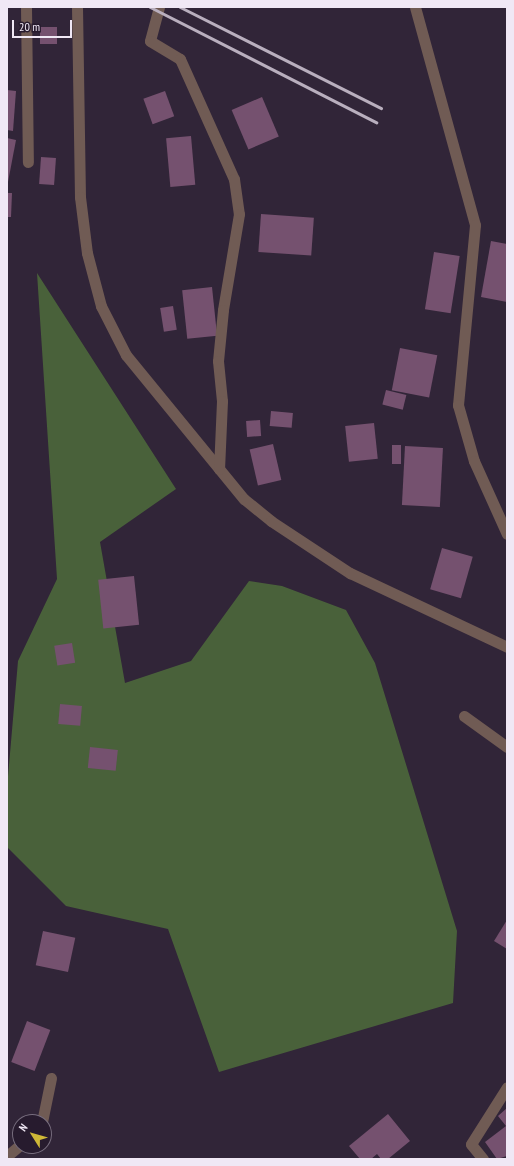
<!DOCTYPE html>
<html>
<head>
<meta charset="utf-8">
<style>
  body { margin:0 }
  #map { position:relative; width:514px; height:1166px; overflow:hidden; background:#312538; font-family:"PT Sans Narrow",sans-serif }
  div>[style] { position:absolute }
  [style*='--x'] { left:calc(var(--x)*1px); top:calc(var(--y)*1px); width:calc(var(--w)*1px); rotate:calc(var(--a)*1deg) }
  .forest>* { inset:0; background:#49613a }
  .building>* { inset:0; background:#75516f; transform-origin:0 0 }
  .minor>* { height:11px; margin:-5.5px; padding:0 5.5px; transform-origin:5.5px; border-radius:5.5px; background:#705b54 }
  .rail>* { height:3px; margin:-1.5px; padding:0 1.5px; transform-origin:1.5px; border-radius:1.5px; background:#b9afbe }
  span { translate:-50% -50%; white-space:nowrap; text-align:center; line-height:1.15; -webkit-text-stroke:3px #271b2e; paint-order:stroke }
  .frame { position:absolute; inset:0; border:8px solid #f0e8f5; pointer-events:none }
  .north { position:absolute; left:12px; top:1114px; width:40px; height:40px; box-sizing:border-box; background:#271b2e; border:1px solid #776d7e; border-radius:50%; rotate:307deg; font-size:11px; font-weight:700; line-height:16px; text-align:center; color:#f0e8f5 }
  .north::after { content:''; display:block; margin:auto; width:14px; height:18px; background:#cfb837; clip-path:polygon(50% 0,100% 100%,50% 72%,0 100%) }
  .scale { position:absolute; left:12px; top:20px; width:60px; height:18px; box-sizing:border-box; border:2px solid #f0e8f5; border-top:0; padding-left:5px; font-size:12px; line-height:14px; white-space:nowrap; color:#f0e8f5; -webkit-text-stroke:3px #271b2e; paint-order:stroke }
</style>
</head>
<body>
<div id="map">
  <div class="forest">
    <div style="clip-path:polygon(37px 273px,176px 489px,100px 542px,125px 683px,191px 661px,249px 581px,282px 586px,346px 610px,375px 663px,457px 931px,453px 1003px,219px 1072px,168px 929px,66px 906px,7px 847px,7px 788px,18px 661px,57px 579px)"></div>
  </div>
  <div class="building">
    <div style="left:57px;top:27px;width:17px;height:17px;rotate:90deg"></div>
    <div style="clip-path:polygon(7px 90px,16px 91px,13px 131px,7px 130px)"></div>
    <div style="left:165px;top:91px;width:27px;height:23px;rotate:70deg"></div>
    <div style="left:262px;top:97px;width:43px;height:33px;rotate:67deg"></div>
    <div style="left:191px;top:136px;width:49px;height:25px;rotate:85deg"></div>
    <div style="clip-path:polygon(7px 138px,16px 140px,8px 182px,7px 182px)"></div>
    <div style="left:41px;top:157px;width:15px;height:27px;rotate:4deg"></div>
    <div style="clip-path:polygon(7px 193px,12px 193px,11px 217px,7px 217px)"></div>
    <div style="left:261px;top:214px;width:53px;height:38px;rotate:4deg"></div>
    <div style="clip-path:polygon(491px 241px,507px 244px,507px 302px,481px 297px)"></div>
    <div style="left:434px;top:252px;width:26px;height:58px;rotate:9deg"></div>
    <div style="left:212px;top:287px;width:49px;height:30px;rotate:84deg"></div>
    <div style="left:173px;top:306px;width:24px;height:13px;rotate:81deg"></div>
    <div style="left:400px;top:348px;width:38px;height:43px;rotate:11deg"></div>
    <div style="left:386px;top:390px;width:21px;height:15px;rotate:14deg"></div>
    <div style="left:271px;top:411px;width:22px;height:15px;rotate:5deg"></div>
    <div style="left:260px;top:420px;width:16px;height:14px;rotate:86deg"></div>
    <div style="left:374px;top:423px;width:36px;height:29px;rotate:84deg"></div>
    <div style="left:273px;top:444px;width:37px;height:24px;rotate:77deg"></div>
    <div style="left:392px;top:445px;width:9px;height:19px"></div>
    <div style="left:405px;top:446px;width:38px;height:59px;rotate:3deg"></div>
    <div style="left:442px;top:548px;width:32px;height:43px;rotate:16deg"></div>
    <div style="left:134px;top:576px;width:49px;height:36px;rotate:84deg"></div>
    <div style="left:72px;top:643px;width:20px;height:18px;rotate:81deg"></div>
    <div style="left:60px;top:704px;width:22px;height:20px;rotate:5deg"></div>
    <div style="left:90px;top:747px;width:28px;height:21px;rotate:6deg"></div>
    <div style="clip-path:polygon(507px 920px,507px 949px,494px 941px)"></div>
    <div style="left:43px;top:931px;width:33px;height:35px;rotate:12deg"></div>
    <div style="left:27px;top:1021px;width:25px;height:44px;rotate:21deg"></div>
    <div style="clip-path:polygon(507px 1108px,507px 1156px,497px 1159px,485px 1142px,506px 1126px,498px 1116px)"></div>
    <div style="clip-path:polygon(388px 1114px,410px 1141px,388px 1159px,381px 1159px,377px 1154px,371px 1159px,360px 1159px,349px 1146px)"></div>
  </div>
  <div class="minor">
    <div style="--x:26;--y:7;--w:155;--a:89.3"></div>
    <div style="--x:77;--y:7;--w:190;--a:89.1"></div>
    <div style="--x:80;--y:197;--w:56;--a:82.9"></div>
    <div style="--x:87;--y:253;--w:55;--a:75.2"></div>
    <div style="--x:101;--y:306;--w:55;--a:63"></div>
    <div style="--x:126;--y:355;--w:186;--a:50.7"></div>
    <div style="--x:244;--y:499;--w:35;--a:39"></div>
    <div style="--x:271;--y:521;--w:95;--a:33.4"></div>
    <div style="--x:350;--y:573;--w:174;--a:25.2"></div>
    <div style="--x:159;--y:7;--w:35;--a:105"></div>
    <div style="--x:150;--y:41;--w:35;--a:31"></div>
    <div style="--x:180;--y:59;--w:132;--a:65.8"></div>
    <div style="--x:234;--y:179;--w:35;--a:82"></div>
    <div style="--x:239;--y:214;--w:97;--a:99.5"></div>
    <div style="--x:223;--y:310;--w:51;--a:95.6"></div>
    <div style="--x:218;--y:361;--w:40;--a:84.3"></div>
    <div style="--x:222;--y:401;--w:68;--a:92.5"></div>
    <div style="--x:415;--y:7;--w:226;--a:74.6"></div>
    <div style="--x:475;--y:225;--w:181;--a:95.4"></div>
    <div style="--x:458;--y:405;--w:58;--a:74.1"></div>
    <div style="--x:474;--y:461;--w:80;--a:65.7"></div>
    <div style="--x:464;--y:716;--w:53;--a:35.8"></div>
    <div style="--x:42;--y:1122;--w:45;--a:-78.4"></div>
    <div style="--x:7;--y:1156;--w:17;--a:-40"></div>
    <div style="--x:483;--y:1159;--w:19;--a:-129"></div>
    <div style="--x:471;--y:1144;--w:67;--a:-57.7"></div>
  </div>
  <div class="rail">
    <div style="--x:150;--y:7;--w:254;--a:27"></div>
    <div style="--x:180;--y:7;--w:225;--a:26.7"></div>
  </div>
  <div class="frame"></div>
  <div class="north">N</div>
  <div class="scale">20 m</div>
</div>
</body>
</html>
